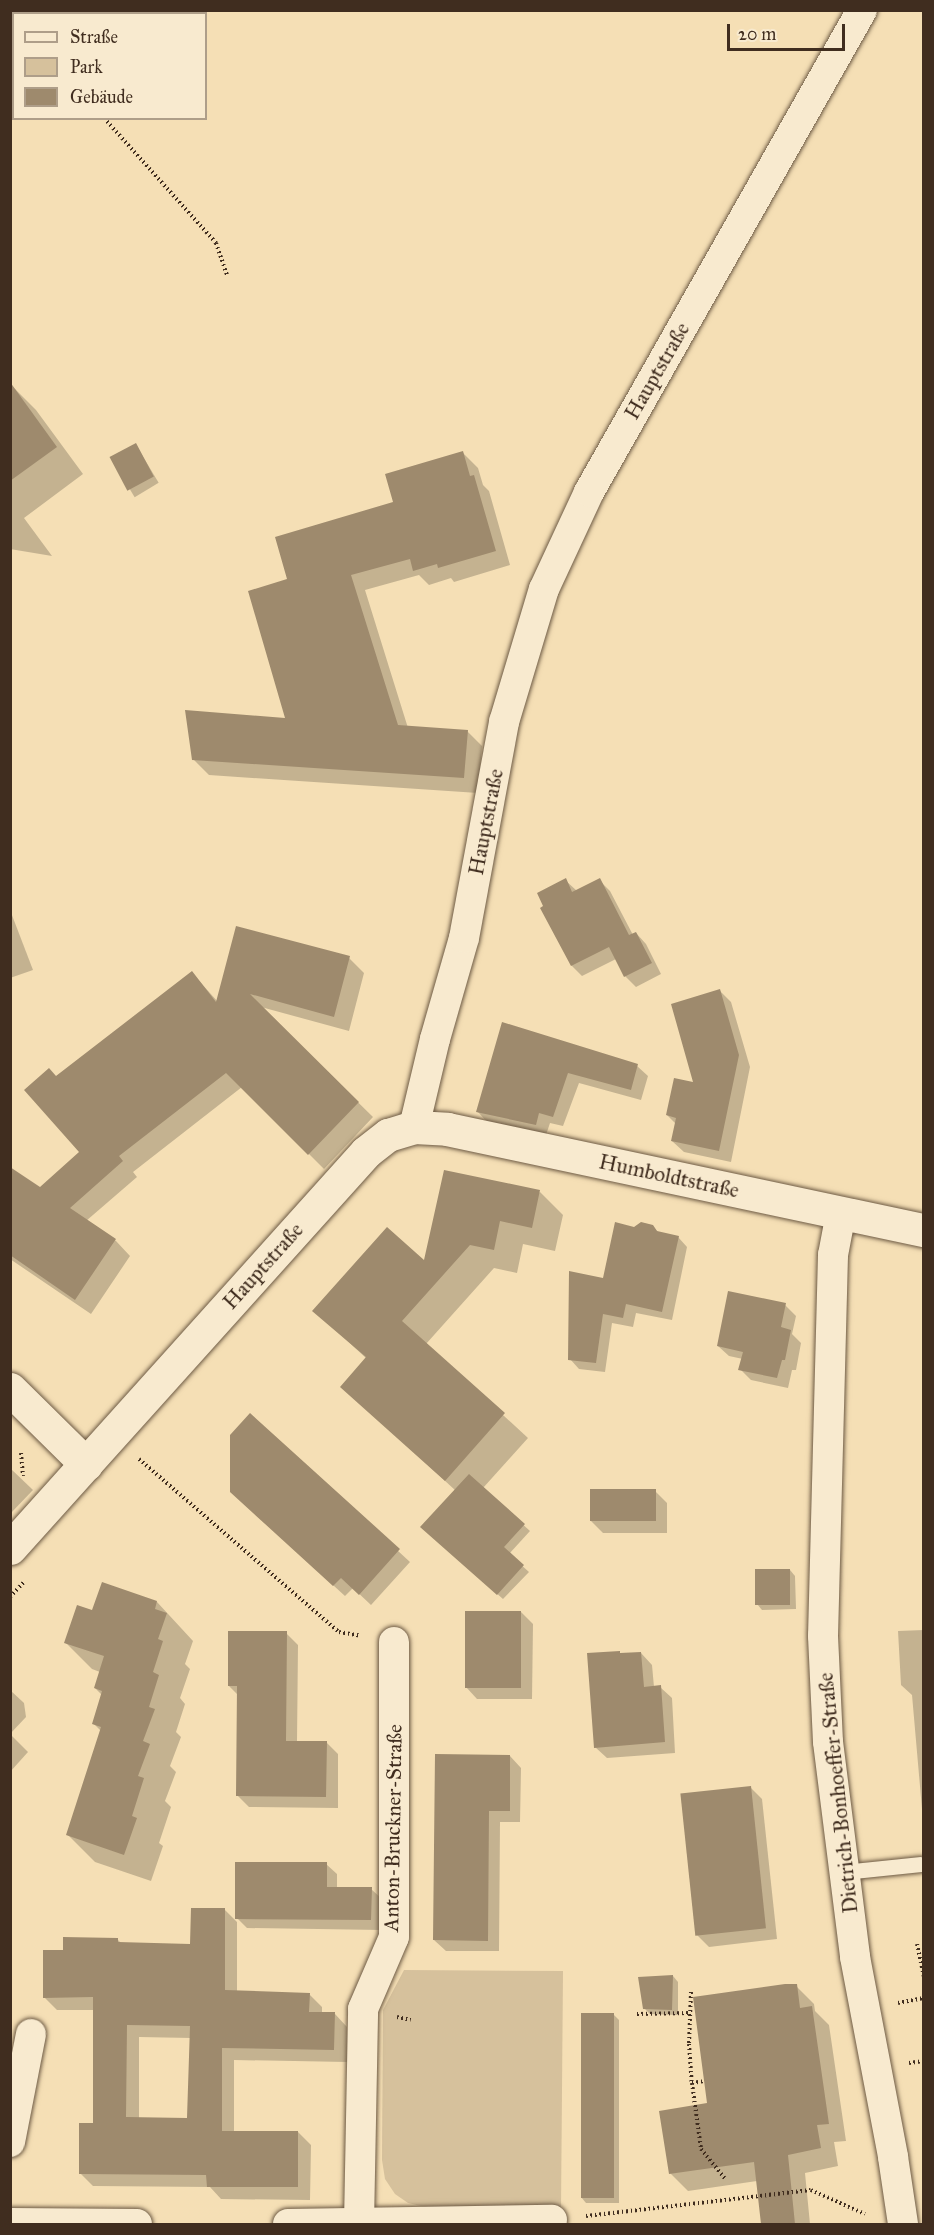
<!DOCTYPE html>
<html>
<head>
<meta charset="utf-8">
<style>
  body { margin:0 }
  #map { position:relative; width:934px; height:2235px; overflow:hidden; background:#f5dfb5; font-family:"IM FELL Great Primer",serif }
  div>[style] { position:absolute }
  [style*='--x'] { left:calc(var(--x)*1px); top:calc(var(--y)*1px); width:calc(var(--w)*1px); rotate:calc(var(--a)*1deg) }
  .green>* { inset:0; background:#d6c19c }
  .shadow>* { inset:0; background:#0003; transform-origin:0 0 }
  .building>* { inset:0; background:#9e8a6d; transform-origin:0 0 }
  .path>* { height:4px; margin-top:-2px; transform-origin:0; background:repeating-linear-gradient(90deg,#402d1f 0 1.5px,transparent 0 4.5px) }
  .roads { filter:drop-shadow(0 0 2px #6d5a44) drop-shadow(0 0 2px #6d5a44) }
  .lane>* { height:15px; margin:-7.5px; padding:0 7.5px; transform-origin:7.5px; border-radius:7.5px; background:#f8eacf }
  .street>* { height:30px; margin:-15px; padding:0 15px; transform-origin:15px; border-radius:15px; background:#f8eacf }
  .secondary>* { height:33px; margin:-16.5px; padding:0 16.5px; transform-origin:16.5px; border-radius:16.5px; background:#f8eacf }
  span { translate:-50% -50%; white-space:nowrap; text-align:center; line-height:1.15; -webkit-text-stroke:4.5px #f8eacf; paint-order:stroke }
  .street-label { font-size:21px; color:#402d1f }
  .frame { position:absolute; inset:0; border:12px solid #402d1f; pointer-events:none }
  .legend { position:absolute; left:12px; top:12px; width:195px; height:108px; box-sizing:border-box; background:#f8eacf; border:2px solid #ae9e89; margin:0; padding:8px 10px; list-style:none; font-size:18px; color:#402d1f }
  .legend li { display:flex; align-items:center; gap:12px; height:30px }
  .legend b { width:30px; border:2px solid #ae9e89 }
  .scale { position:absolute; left:727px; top:24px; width:118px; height:27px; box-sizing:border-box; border:3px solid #402d1f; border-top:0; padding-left:8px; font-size:18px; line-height:21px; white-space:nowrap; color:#402d1f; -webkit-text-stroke:4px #f8eacf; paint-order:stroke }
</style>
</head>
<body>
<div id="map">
  <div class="green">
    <div style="clip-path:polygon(404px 1970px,563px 1971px,561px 2209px,429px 2208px,408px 2203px,395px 2194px,385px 2179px,382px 2160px,383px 2010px)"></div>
  </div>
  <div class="shadow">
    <div style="clip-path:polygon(10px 384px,36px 410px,83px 474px,24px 518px,52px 556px,10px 549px)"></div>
    <div style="left:136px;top:445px;width:44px;height:28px;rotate:59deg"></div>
    <div style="clip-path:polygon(463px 453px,478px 468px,483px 485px,489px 491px,510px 565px,454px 582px,451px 578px,429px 585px,419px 575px,365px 590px,408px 728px,467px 731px,482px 746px,478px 793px,209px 775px,194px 760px,287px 719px,289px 580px)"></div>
    <div style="clip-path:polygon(565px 880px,577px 891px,599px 880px,610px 891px,633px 935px,636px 933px,646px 944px,661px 974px,636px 987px,625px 976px,616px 959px,582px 976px,572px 966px,542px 909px)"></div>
    <div style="clip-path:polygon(10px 910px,33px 970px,10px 978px)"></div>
    <div style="clip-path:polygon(349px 958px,364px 973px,349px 1031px,261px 1007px,373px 1117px,324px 1169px,242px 1087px,133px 1172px,137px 1177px,86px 1221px,116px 1241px,130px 1256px,91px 1314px,10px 1259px,10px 1169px,40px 1189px,81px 1153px,56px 1077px,192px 973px,218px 1002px)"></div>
    <div style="clip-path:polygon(719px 990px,731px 1002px,750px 1067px,731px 1162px,684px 1152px,672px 1141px,676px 1124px,667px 1115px,695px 1084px)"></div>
    <div style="clip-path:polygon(503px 1024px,637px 1066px,648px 1076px,641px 1100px,579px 1083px,563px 1126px,550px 1123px,546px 1135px,488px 1123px,478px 1112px)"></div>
    <div style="clip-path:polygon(540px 1192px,563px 1215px,555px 1251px,523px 1244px,517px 1273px,494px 1268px,426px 1344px,528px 1438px,483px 1488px,530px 1531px,509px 1554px,529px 1572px,503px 1599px,428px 1533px,456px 1491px,342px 1386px,367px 1359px,315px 1311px,425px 1263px)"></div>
    <div style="clip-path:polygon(652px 1226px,660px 1234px,678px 1237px,687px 1247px,672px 1320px,636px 1313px,633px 1327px,612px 1323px,605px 1372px,579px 1369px,570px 1359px,634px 1228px)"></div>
    <div style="clip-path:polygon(785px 1305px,796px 1316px,792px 1334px,801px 1343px,796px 1370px,792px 1370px,788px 1388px,751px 1380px,740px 1369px,743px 1359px,729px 1356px,718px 1346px)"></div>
    <div style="clip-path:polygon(251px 1415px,410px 1562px,371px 1605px,353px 1588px,345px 1596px,243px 1503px)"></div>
    <div style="clip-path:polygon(10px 1468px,33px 1490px,10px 1514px)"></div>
    <div style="clip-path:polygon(655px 1491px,667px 1503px,667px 1533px,603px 1533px,591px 1521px)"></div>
    <div style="clip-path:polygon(790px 1570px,795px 1576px,796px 1609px,762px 1610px,757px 1604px)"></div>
    <div style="clip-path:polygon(157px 1602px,193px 1641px,185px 1664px,190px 1669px,180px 1698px,185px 1704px,176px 1732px,181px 1737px,170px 1766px,176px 1772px,165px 1801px,171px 1807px,159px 1843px,163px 1846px,151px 1881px,95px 1862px,68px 1835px,101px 1731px,93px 1723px,102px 1695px,95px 1688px,100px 1672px,92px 1669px,65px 1642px,93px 1612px)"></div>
    <div style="clip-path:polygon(521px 1612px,533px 1624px,532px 1699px,477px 1699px,466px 1687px)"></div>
    <div style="clip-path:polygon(924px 1630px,924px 1832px,912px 1695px,901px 1685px,898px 1631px)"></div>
    <div style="clip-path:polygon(286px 1633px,298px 1645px,297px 1742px,326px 1742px,338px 1754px,338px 1808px,249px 1807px,237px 1795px,238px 1695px,229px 1686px)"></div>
    <div style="clip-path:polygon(641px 1653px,652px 1665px,654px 1687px,660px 1687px,672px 1698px,675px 1753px,607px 1758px,595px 1747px)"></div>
    <div style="clip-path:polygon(10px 1690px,24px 1703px,26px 1717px,10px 1734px)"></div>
    <div style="clip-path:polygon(10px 1734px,28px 1752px,10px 1772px)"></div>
    <div style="clip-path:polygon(510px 1756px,521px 1768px,520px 1822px,500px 1822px,499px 1951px,446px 1951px,434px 1940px)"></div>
    <div style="clip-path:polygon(750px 1787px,762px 1799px,777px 1939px,709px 1947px,697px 1935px)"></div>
    <div style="clip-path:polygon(evenodd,237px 1864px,326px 1864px,337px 1874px,337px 1888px,371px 1889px,382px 1899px,381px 1930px,247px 1928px,237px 1918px,237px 1992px,309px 1994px,322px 2007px,322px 2013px,335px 2014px,347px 2027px,347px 2062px,234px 2060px,234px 2132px,298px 2132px,311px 2145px,310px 2200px,221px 2199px,210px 2187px,93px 2186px,80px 2173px,94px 2125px,94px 2010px,57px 2010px,44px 1997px,65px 1951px,117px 1939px,122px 1944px,191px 1945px,224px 1909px,237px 1922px,237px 1864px,139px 2037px,191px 2038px,189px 2119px,139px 2119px,139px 2037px)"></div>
    <div style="clip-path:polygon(673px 1976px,678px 1982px,678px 2015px,650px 2014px,644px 2008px)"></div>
    <div style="clip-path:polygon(796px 1986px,814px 2004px,815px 2011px,829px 2025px,846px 2141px,834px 2142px,838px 2166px,805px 2173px,810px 2224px,762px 2224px,757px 2181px,688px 2191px,670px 2173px,708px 2105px)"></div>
    <div style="clip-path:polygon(614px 2015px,619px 2020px,619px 2203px,586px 2203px,581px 2197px)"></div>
  </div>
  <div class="building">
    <div style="clip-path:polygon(10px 382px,57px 447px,10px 481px)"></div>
    <div style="left:136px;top:443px;width:38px;height:30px;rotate:62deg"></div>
    <div style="clip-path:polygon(463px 451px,470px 476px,474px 475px,496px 551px,438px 568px,437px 564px,413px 571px,410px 559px,351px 575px,398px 725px,468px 730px,464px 778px,192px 760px,185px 710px,285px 718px,248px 591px,287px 579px,275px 537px,393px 502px,385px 474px)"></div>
    <div style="clip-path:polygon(566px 878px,572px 892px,600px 878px,629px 935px,636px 932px,652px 963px,624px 977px,609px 947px,571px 966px,540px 908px,543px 906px,537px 893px)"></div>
    <div style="clip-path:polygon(236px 926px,350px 956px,334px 1017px,250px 994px,359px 1102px,308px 1155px,226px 1073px,119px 1156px,123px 1161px,70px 1208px,116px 1239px,75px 1300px,10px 1255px,10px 1167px,40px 1187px,79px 1152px,24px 1090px,49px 1068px,56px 1076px,192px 971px,216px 1002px)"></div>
    <div style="clip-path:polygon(720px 989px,739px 1055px,719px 1151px,671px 1141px,676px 1118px,666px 1115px,674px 1078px,693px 1082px,671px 1004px)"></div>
    <div style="clip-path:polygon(502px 1022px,638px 1064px,631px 1090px,568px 1073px,553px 1117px,539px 1113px,536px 1125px,476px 1112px)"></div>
    <div style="clip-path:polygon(444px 1170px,540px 1190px,532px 1228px,500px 1221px,494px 1250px,470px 1245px,402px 1321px,505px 1413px,445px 1481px,340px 1387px,366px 1357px,312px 1311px,387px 1227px,424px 1260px)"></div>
    <div style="clip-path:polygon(615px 1222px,634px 1227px,641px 1222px,653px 1225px,657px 1231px,679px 1236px,662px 1312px,626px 1304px,623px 1318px,603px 1314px,596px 1363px,568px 1360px,569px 1271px,603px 1278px)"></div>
    <div style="clip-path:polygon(728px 1291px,786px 1303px,781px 1327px,791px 1330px,785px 1360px,782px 1360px,777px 1378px,738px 1370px,743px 1352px,717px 1346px)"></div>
    <div style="clip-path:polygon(250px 1413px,400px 1549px,359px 1595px,341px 1578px,333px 1586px,230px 1492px,230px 1435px)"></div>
    <div style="clip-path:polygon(469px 1474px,525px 1524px,504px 1547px,524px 1565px,497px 1595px,420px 1527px)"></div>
    <div style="left:590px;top:1489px;width:66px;height:32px"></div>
    <div style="left:755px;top:1569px;width:35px;height:36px"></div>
    <div style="clip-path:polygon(102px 1582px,157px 1601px,155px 1609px,167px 1613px,158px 1639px,163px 1641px,153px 1672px,159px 1675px,149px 1707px,155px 1709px,143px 1741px,150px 1744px,138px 1776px,144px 1778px,132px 1816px,137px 1818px,124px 1855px,66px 1835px,101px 1727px,92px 1724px,102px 1691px,94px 1688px,104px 1656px,64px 1643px,77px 1605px,92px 1610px)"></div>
    <div style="left:521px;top:1611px;width:77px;height:56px;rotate:90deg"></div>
    <div style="clip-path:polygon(228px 1631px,287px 1631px,286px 1741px,327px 1741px,326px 1797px,236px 1796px,237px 1686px,228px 1686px)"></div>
    <div style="clip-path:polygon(620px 1651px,620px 1653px,641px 1652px,644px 1687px,661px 1685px,665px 1742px,594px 1748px,587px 1653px)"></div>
    <div style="clip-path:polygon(435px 1754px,510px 1755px,510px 1811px,489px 1811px,488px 1941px,433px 1940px)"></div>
    <div style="left:751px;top:1786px;width:143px;height:71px;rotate:84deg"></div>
    <div style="clip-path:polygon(235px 1862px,327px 1862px,327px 1887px,372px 1887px,371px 1920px,235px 1919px)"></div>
    <div style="clip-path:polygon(evenodd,191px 1908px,225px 1908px,225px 1990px,310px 1993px,309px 2012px,335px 2012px,334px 2050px,222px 2048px,222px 2131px,298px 2131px,298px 2187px,207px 2187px,206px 2175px,79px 2174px,79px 2123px,93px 2123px,93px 1997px,43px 1998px,43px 1950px,63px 1950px,63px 1937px,118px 1938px,118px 1942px,190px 1944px,191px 1908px,127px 2025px,190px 2026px,187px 2118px,126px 2117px,127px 2025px)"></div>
    <div style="clip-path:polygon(673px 1975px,672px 2010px,643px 2009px,638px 1977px)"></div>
    <div style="clip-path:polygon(785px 1984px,797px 1984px,800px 2008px,812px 2006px,829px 2124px,817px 2125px,821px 2148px,788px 2155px,795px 2224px,761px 2224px,754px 2162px,669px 2174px,659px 2111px,707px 2103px,693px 1997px)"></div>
    <div style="left:581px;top:2013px;width:33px;height:185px"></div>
  </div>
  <div class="path">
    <div style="--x:10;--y:17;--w:5;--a:37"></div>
    <div style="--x:104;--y:118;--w:168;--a:48.1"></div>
    <div style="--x:216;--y:243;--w:34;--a:71"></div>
    <div style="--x:21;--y:1453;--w:23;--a:85"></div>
    <div style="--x:139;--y:1459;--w:264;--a:40.9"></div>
    <div style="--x:339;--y:1632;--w:22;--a:10"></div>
    <div style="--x:10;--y:1597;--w:21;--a:-47"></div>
    <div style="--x:917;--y:1944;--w:34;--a:78"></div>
    <div style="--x:691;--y:1992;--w:52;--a:92.2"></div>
    <div style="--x:689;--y:2044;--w:39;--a:86"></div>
    <div style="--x:692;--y:2083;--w:67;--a:82.2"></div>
    <div style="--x:701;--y:2149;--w:38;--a:51"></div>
    <div style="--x:898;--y:2003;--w:26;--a:-11"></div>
    <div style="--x:637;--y:2014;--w:53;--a:-1.1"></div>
    <div style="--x:397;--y:2017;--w:14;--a:12"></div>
    <div style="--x:909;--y:2063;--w:15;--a:-8"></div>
    <div style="--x:692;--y:2083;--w:12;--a:-9"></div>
    <div style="--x:586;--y:2216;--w:226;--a:-6.6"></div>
    <div style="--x:811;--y:2190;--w:59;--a:24"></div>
  </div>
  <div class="roads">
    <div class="lane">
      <div style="--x:844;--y:1872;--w:77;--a:-5.9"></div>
    </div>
    <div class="street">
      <div style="--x:414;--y:1127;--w:90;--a:-76.6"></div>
      <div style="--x:435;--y:1039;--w:105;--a:-74"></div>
      <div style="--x:464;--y:938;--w:220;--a:-79.5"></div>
      <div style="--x:504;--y:722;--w:139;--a:-73.3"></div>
      <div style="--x:544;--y:589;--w:107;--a:-65.1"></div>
      <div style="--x:589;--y:492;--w:554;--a:-60.47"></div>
      <div style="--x:841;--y:1213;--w:43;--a:100.8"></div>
      <div style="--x:833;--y:1255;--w:381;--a:91.5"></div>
      <div style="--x:823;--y:1636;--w:106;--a:87.3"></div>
      <div style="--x:828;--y:1742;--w:217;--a:82.8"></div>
      <div style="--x:855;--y:1957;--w:204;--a:79.2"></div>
      <div style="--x:893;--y:2157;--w:68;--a:81.5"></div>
      <div style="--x:10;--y:2142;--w:110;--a:-79"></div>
      <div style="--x:10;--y:2223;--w:127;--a:0.5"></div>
      <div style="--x:288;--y:2224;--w:264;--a:-0.9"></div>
      <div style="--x:359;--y:2224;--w:215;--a:-88.9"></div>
      <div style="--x:363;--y:2009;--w:78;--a:-66.7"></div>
      <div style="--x:394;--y:1937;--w:295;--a:-90"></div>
    </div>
    <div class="secondary">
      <div style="--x:10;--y:1389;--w:107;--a:44.6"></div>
      <div style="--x:10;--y:1548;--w:532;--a:-48.04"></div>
      <div style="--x:366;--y:1152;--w:28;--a:-38"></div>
      <div style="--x:388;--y:1135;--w:27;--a:-17"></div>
      <div style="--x:414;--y:1127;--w:33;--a:3"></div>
      <div style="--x:447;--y:1129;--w:488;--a:12"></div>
    </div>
  </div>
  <div class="street-label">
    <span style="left:657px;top:371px;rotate:-60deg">Hauptstraße</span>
    <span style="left:486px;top:822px;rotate:-79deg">Hauptstraße</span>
    <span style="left:669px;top:1176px;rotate:12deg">Humboldtstraße</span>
    <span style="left:263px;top:1266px;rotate:-48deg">Hauptstraße</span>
    <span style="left:838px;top:1793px;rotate:-96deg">Dietrich-Bonhoeffer-Straße</span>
    <span style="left:393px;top:1828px;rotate:-89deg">Anton-Bruckner-Straße</span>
  </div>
  <div class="frame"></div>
  <ul class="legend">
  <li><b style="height:8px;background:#f8eacf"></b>Straße</li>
  <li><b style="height:16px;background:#d6c19c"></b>Park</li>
  <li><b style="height:16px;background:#9e8a6d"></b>Gebäude</li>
  </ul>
  <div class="scale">20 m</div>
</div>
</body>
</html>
